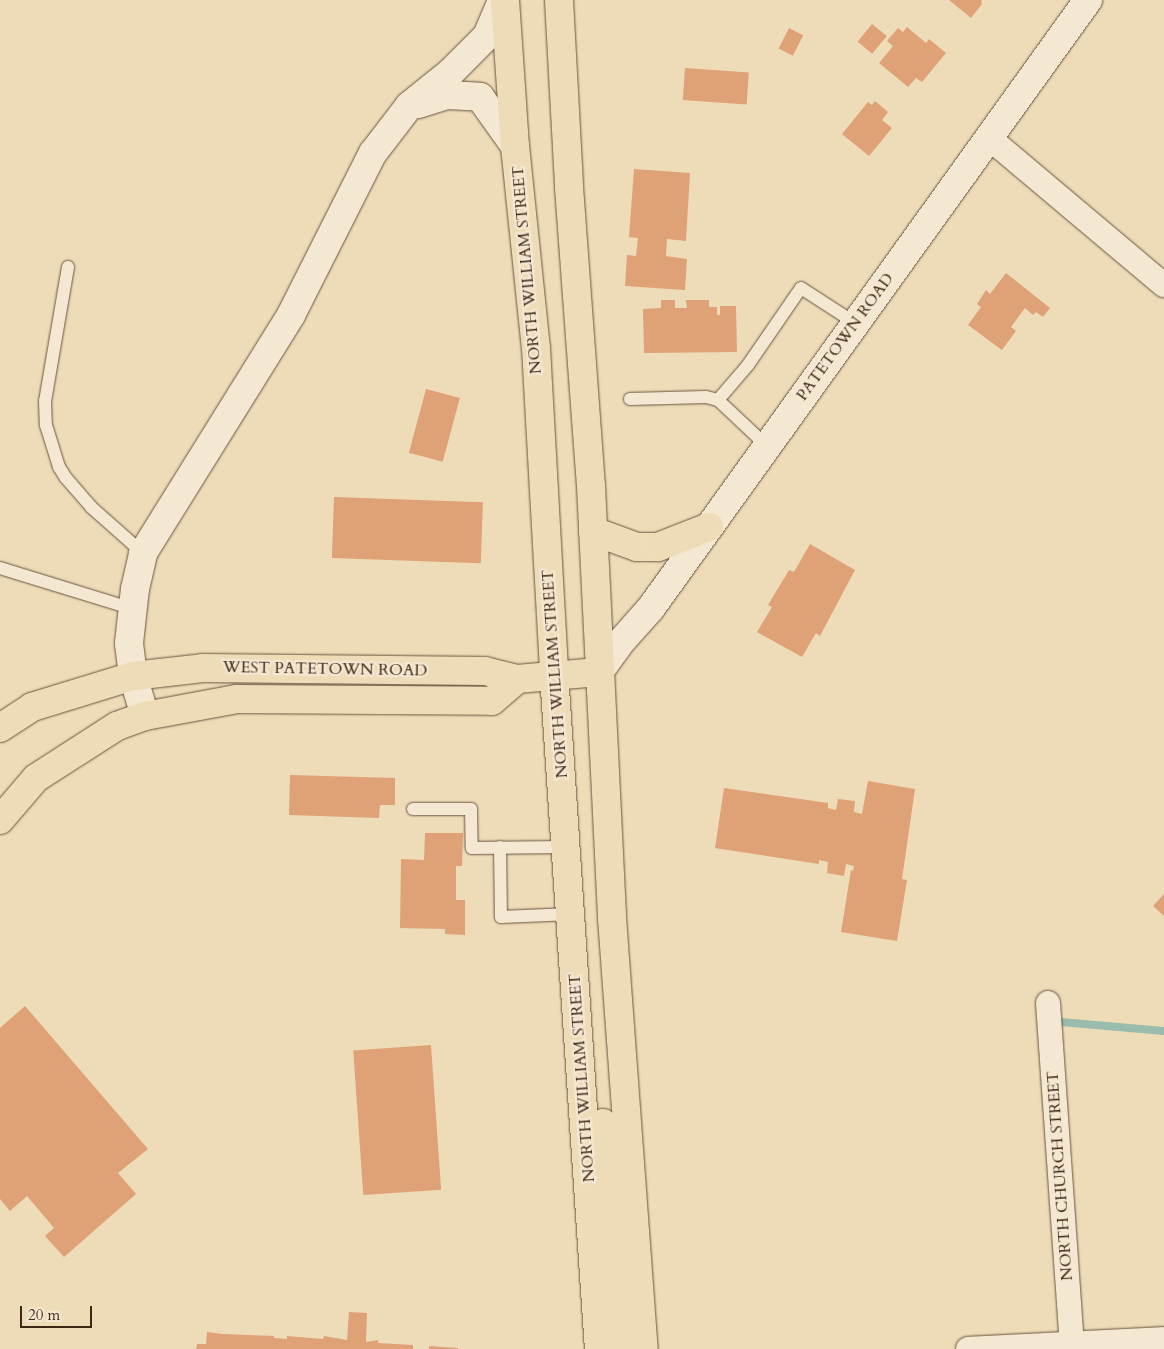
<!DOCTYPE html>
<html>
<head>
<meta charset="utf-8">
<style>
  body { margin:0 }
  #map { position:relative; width:1164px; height:1349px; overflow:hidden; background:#eedcb9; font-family:Cardo,serif }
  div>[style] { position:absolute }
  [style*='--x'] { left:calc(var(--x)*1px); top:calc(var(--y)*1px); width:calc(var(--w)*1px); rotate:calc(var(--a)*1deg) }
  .stream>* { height:8px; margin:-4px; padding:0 4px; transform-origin:4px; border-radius:4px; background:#9abcac }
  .building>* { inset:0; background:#dfa176; transform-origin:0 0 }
  .roads { filter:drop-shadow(0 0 1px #6b543e) drop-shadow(0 0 1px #6b543e) }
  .lane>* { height:12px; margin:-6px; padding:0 6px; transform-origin:6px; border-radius:6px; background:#f4e8d2 }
  .street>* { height:24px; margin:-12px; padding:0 12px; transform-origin:12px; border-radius:12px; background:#f4e8d2 }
  .secondary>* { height:28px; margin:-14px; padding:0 14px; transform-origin:14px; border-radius:14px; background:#f4e8d2 }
  .primary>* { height:28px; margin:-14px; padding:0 14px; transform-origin:14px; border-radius:14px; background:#eedcb9 }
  span { translate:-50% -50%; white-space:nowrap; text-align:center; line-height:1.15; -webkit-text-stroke:4.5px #f4e8d2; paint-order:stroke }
  .street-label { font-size:16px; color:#3f2715 }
  .scale { position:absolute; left:20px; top:1306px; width:72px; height:22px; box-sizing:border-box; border:2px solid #3f2715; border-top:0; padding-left:6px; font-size:15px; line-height:18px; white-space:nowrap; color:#3f2715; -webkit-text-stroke:4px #f4e8d2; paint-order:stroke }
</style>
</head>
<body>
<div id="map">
  <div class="stream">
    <div style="--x:1061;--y:1022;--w:103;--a:5"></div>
  </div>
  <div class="building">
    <div style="clip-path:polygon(949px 0,982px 0,981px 2px,982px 4px,971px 18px)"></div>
    <div style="left:872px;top:24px;width:19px;height:23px;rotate:39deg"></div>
    <div style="clip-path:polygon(907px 27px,926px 43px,929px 39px,946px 53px,922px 82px,916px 78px,908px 87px,879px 63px,893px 46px,887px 41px,898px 28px,903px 32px)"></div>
    <div style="left:789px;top:28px;width:16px;height:23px;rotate:27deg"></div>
    <div style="left:685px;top:68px;width:64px;height:32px;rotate:4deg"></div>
    <div style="clip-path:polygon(875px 101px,888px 112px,882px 120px,892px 128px,869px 156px,842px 134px,868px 102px,872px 105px)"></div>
    <div style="clip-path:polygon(634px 169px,690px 173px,686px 241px,667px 239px,666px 256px,687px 259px,685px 290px,625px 286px,627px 255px,636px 256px,638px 238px,629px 237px)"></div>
    <div style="clip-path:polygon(1006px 273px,1050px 308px,1043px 317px,1036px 312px,1033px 315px,1025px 308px,1011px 327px,1016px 331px,1002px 350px,968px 325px,981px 307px,977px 304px,986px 290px,990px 294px)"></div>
    <div style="clip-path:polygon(661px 300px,675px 300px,675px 308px,687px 308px,686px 300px,709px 300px,709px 307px,717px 307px,717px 315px,720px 315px,720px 306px,736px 306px,737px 352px,644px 353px,643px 309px,661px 308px)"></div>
    <div style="left:426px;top:389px;width:35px;height:66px;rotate:15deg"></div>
    <div style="left:334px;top:497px;width:149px;height:61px;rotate:2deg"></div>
    <div style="clip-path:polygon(810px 544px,855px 570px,820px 636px,816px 633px,802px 657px,757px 632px,772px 607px,768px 605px,789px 570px,794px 572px)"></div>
    <div style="clip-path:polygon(290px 775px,395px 778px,395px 805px,380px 805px,379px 818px,289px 815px)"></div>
    <div style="clip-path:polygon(868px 781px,915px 789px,902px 879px,907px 880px,897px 941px,841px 932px,851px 870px,853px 871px,854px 866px,846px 864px,844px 876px,827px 873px,828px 862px,819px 860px,819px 864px,715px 848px,724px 788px,828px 803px,828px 808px,836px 810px,838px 799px,855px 801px,854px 812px,862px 814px)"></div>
    <div style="clip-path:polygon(425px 833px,463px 833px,462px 866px,456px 866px,456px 900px,465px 900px,465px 935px,445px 934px,445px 929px,400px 928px,401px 859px,424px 860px)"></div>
    <div style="clip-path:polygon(1164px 894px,1164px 916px,1153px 906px)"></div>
    <div style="clip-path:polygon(25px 1006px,148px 1149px,118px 1173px,136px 1194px,64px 1257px,45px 1236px,54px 1228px,27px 1196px,10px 1211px,0 1199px,0 1028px)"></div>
    <div style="left:431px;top:1045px;width:145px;height:78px;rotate:86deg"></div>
    <div style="clip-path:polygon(349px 1312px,367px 1313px,366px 1342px,378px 1340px,378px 1343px,413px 1345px,413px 1349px,196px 1349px,197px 1344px,206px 1344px,207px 1332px,223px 1334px,274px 1336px,274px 1338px,287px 1339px,287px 1336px,323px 1339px,324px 1336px,347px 1340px)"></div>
    <div style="clip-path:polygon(429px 1346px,458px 1348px,458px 1349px,429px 1349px)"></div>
  </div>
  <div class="roads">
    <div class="lane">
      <div style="--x:68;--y:267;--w:136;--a:99.7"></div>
      <div style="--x:45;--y:401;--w:24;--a:88"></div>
      <div style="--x:46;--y:425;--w:44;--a:72.8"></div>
      <div style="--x:59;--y:467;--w:13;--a:58"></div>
      <div style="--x:66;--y:478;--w:38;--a:49"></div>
      <div style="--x:91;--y:507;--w:69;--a:41.5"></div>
      <div style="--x:630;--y:399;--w:76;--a:-1.5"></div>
      <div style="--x:706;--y:397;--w:12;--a:14"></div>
      <div style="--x:718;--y:400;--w:67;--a:43.2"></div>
      <div style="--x:718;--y:400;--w:46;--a:-49.4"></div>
      <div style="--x:748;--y:365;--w:93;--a:-55.5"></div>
      <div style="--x:801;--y:288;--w:64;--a:32.9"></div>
      <div style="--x:0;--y:568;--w:139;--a:17.1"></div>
      <div style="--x:413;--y:809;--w:58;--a:0"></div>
      <div style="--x:471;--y:809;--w:39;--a:89"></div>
      <div style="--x:472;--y:848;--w:94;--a:-0.6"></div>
      <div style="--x:500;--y:847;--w:70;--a:89.2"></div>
      <div style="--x:501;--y:917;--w:70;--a:-2.5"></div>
    </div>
    <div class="street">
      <div style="--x:988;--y:137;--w:230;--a:40.1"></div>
      <div style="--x:1048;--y:1003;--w:347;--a:86"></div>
      <div style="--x:968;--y:1349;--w:196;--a:-2.9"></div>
    </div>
    <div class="secondary">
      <div style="--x:418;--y:104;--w:30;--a:-17"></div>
      <div style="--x:447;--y:95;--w:33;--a:3"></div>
      <div style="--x:480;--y:97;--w:60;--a:54.5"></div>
      <div style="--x:599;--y:672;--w:34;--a:-54"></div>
      <div style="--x:619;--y:644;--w:48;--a:-48.4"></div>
      <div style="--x:651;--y:608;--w:749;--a:-54.29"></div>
      <div style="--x:145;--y:716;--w:42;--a:-106.7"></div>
      <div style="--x:133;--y:676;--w:33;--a:-97"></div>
      <div style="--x:129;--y:643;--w:54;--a:-83.7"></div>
      <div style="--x:135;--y:589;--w:37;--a:-77"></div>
      <div style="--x:143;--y:553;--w:280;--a:-58.1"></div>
      <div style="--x:291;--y:315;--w:182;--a:-63.2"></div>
      <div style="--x:373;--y:153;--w:59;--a:-52.5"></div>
      <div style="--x:409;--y:106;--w:54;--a:-39"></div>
      <div style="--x:451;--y:72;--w:51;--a:-45"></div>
      <div style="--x:487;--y:36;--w:39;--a:-67"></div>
    </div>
    <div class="primary">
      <div style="--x:505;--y:0;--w:146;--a:86.1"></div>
      <div style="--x:515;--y:146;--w:203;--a:84.1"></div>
      <div style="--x:536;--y:348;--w:326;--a:86.8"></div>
      <div style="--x:554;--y:674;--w:676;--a:86.19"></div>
      <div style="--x:559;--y:0;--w:187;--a:86.9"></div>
      <div style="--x:569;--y:187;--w:300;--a:85.8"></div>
      <div style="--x:591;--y:486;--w:433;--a:87.2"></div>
      <div style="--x:612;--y:918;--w:432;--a:85.8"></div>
      <div style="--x:593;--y:531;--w:47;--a:20"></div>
      <div style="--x:637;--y:547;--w:21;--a:0"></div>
      <div style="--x:658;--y:547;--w:55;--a:-21.4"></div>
      <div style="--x:0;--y:728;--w:38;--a:-33"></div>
      <div style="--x:32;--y:707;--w:106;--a:-17.1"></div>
      <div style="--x:133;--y:676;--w:70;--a:-6.5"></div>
      <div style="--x:203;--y:668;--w:282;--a:0.6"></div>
      <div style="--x:485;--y:671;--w:33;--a:14"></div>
      <div style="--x:517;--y:679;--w:82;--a:-4.9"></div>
      <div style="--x:0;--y:820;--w:55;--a:-49.4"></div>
      <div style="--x:36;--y:778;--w:96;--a:-32.7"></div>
      <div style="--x:117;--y:726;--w:30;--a:-20"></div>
      <div style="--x:145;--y:716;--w:94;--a:-10.5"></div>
      <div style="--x:237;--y:699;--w:255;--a:0.4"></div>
      <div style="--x:492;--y:701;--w:33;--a:-41"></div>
      <div style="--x:603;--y:1123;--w:227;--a:84.9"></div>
    </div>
  </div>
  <div class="street-label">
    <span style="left:527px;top:270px;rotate:-95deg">NORTH WILLIAM STREET</span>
    <span style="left:845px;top:337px;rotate:-54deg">PATETOWN ROAD</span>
    <span style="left:325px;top:669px;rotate:1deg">WEST PATETOWN ROAD</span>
    <span style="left:555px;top:674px;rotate:-94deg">NORTH WILLIAM STREET</span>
    <span style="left:582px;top:1078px;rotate:-94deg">NORTH WILLIAM STREET</span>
    <span style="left:1060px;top:1176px;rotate:-94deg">NORTH CHURCH STREET</span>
  </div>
  <div class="scale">20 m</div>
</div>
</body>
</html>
